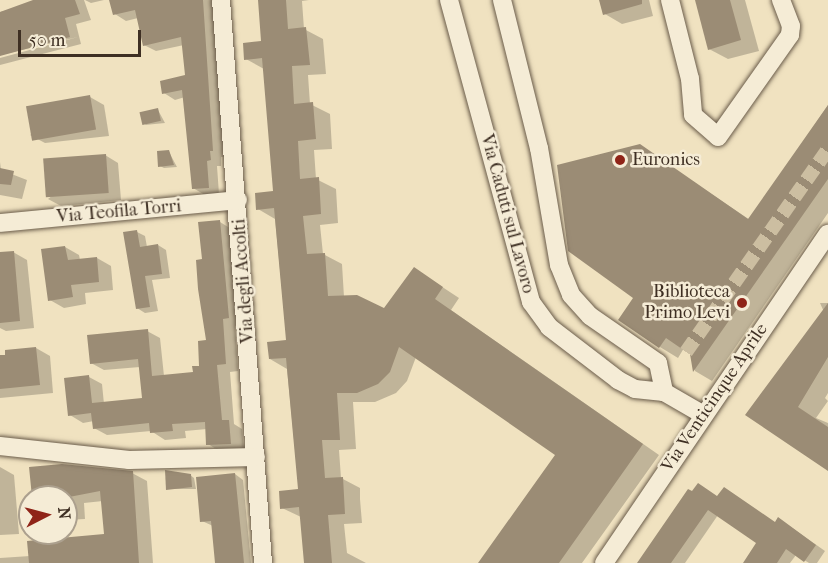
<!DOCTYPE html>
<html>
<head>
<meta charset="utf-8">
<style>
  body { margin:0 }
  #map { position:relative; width:828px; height:563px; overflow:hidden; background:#f0e2c0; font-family:"IM FELL French Canon",serif }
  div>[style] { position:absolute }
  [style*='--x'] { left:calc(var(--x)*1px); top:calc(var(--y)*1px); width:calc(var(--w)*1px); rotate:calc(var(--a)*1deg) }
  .shadow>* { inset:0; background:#0003 }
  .building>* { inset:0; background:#9b8c75; transform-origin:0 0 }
  .pedestrian-tunnel>* { height:14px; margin-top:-7px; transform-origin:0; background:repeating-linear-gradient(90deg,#ccbea1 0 14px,transparent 0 21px) }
  .roads { filter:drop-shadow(0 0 2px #6a5c4a) drop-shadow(0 0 2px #6a5c4a) }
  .minor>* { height:18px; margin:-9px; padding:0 9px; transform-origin:9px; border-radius:9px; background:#f5ecd6 }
  .dots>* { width:16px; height:16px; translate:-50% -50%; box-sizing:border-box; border:3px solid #f5ecd6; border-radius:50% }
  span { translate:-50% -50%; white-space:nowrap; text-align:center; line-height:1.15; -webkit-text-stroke:5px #f5ecd6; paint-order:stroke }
  .poi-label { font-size:18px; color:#3e2f23 }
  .left { translate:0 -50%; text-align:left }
  .right { translate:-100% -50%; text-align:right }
  .street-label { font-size:18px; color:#3e2f23 }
  .north { position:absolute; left:18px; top:485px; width:60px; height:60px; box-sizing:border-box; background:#f5ecd6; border:2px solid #aca08e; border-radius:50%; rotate:84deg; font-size:16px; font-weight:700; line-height:24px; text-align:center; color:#3e2f23 }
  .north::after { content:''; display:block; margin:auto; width:21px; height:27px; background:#8f2418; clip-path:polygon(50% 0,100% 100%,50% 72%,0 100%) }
  .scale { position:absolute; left:18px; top:30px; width:123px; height:27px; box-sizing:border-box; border:3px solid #3e2f23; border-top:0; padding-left:8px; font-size:18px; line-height:21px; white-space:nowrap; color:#3e2f23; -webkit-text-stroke:4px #f5ecd6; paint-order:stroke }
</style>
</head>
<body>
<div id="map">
  <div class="shadow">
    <div style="clip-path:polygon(46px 0,84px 0,91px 20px,76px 24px,81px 44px,0 65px,0 58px,78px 37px,0 55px,0 12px)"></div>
    <div style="clip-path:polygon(85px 0,104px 0,91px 3px)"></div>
    <div style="clip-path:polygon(111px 0,214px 0,224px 157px,221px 157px,221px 166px,217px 166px,219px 194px,205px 195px,193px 188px,185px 97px,175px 100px,164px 93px,186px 77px,184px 45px,156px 51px,144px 45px,138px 18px,126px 21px,115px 14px)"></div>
    <div style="clip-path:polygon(259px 0,309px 0,302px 1px,304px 29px,323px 39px,326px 74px,308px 75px,310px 104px,330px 114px,332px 149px,314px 150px,316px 179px,336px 189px,338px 223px,320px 225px,323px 254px,342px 264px,344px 297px,384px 310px,415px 269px,459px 298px,451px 310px,659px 455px,582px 563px,480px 563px,557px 454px,416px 357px,407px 381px,396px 393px,375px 402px,353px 402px,356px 449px,339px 450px,341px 478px,360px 488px,360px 499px,362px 523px,344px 524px,347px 553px,366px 563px,305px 563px,301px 517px,282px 508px,299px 490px,287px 369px,270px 359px,287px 341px,275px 219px,258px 209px,275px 192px,264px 69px,246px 59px,263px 42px)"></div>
    <div style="clip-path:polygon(601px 0,649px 0,653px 16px,622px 24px,605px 14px)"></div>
    <div style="clip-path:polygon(696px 0,745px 0,759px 51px,728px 59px,709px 49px)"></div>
    <div style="clip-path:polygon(90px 97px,104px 105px,109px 136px,45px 143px,30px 135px)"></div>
    <div style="clip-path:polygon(828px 105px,828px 213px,712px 381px,695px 371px,691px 353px,684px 348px,678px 358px,660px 347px,635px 298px,640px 146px,750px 220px)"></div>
    <div style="clip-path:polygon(158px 110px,165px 123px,145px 125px)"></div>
    <div style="clip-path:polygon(169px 152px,177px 167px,164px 168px,160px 166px)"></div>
    <div style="clip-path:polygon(105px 155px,118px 163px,121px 200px,61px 206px,48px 199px)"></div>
    <div style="clip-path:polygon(0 162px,1px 170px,27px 180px,22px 199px,0 195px)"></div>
    <div style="clip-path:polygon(220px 222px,233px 230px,241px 325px,235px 326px,238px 371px,230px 372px,234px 424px,242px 429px,244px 450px,221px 452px,208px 444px,207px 429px,185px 431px,186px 438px,165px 440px,151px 431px,107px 435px,94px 428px,94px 421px,83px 423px,70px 415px,89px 377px,102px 384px,104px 404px,143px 399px,140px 367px,104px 370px,91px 363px,147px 331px,160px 338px,164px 376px,194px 373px,201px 367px,208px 342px,203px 260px)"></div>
    <div style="clip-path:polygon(137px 232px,145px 236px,147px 247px,158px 245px,166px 250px,170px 278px,152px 280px,158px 311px,145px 313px,137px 308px)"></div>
    <div style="clip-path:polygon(65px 247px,79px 255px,80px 260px,97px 258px,111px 266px,113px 290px,85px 293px,86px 304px,64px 308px,50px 300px)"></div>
    <div style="clip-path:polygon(13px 252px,27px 260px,34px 328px,6px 331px,0 328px,0 253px)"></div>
    <div style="clip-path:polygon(820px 303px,828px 303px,828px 393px,825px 398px,828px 401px,816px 418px,828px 423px,828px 469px,747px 414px,824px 312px)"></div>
    <div style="clip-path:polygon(36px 348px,50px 356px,53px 393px,0 398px,0 357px)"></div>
    <div style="clip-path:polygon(0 467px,14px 475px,19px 534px,0 535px)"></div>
    <div style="clip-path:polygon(132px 473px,147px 481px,153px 563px,0 563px,0 558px,30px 556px,105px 536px,103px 501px,84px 503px,85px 519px,66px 520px,66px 497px)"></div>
    <div style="clip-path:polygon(235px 474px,243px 480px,251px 563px,216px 563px,213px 526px,202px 521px)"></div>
    <div style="clip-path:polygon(190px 475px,194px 478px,196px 489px,168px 489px)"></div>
    <div style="clip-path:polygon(718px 498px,776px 523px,788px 525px,825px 551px,817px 563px,809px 563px,796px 555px,790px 563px,745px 563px,758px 543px,718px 515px,685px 563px,639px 563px)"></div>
  </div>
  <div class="building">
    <div style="clip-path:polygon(33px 0,75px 0,80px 14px,65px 18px,70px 37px,0 56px,0 12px)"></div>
    <div style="clip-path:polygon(109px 0,203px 0,213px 151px,210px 151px,211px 160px,207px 161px,209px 188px,192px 189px,182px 90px,162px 94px,160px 81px,185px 75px,181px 37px,143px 46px,135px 10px,113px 15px)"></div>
    <div style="clip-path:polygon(258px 0,286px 0,288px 29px,306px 27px,310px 65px,292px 66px,294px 104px,313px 102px,316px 139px,298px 141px,300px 179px,319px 177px,321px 214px,303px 216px,307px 254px,325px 253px,328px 296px,357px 295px,384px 308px,414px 267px,443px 287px,435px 299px,643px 444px,559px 563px,478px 563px,555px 455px,399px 347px,390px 372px,378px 384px,357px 393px,337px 393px,340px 440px,322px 440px,325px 478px,343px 477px,345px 514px,328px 515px,332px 563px,304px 563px,299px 507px,280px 509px,279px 491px,298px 489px,286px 358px,269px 359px,267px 342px,286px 340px,274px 208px,256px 210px,255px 193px,273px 191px,262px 58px,244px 60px,243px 43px,261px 41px)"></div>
    <div style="clip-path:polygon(599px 0,642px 0,642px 4px,603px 15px)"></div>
    <div style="clip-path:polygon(695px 0,730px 0,741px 40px,708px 50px)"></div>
    <div style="left:90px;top:95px;width:35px;height:65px;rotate:80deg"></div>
    <div style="clip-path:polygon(828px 105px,828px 179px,693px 372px,690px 354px,682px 349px,666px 338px,659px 348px,618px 320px,633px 298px,568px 251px,557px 165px,640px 144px,748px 219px)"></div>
    <div style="left:158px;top:108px;width:13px;height:19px;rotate:77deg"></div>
    <div style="clip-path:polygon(169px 150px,174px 165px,158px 167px,157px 151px)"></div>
    <div style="left:106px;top:154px;width:39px;height:63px;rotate:86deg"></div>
    <div style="clip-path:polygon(0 168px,14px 171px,11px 185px,0 184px)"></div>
    <div style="clip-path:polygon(220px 220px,229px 318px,223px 319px,226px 364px,217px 365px,222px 420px,229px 420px,231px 444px,206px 445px,205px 422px,172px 424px,173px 431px,150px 433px,149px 423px,93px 429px,91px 413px,68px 416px,64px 378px,89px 375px,92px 403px,142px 398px,138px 359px,90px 364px,87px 335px,148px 329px,152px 376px,193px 372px,192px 366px,199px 366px,198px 341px,206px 340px,198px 289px,196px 260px,202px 259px,198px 222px)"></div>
    <div style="clip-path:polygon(137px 230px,140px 247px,158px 244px,162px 274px,145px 276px,150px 307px,136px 309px,123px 232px)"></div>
    <div style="clip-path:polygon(65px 246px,68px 260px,97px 257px,99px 282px,71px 285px,73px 297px,48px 301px,41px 249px)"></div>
    <div style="clip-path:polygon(14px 251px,20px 321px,0 323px,0 252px)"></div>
    <div style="clip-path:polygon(828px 303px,828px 357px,798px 407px,828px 427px,828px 471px,745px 415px)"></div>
    <div style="clip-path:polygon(36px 347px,40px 385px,0 389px,0 355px,5px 355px,5px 350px)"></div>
    <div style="clip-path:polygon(62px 464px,133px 471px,139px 563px,29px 563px,27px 541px,104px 534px,100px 491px,69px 497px,32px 497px,29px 467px)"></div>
    <div style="clip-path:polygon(165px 470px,191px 474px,192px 487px,166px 490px)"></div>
    <div style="clip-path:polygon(235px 473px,244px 563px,215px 563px,211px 521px,200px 522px,196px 477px)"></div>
    <div style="clip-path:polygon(698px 483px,717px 496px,724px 487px,775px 522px,778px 517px,816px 545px,804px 562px,786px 549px,777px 563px,743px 563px,756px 543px,708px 510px,671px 563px,637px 563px,688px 489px,692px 491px)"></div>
  </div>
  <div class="pedestrian-tunnel">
    <div style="--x:686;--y:352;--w:248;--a:-55"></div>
  </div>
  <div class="roads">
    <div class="minor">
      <div style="--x:221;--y:0;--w:565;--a:85.73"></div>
      <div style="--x:449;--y:0;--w:313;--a:74.8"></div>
      <div style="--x:531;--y:302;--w:31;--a:54"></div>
      <div style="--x:549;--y:327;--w:87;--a:37.5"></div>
      <div style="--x:618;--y:380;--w:19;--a:28"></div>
      <div style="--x:635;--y:389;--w:29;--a:6"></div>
      <div style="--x:502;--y:0;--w:153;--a:76"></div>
      <div style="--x:539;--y:148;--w:119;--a:80.3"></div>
      <div style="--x:559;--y:265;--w:32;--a:68"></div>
      <div style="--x:571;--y:295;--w:28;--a:48"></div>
      <div style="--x:590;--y:316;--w:83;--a:34.7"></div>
      <div style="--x:658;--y:363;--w:30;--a:78"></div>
      <div style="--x:664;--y:392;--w:44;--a:30.1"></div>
      <div style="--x:670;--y:0;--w:81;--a:75.8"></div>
      <div style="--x:690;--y:79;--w:36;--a:85"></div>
      <div style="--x:693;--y:115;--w:33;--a:41"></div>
      <div style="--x:718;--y:137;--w:125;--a:-54.8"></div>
      <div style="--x:790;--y:35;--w:9;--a:-84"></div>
      <div style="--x:791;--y:26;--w:28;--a:-111"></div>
      <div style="--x:0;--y:223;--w:239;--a:-5.5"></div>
      <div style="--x:0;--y:446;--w:130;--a:6.2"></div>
      <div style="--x:129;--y:460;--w:127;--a:-1.4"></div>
      <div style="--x:604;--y:563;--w:398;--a:-55.8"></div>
    </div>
  </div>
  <div class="dots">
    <div style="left:620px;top:160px;background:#8f2418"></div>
    <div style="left:742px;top:303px;background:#8f2418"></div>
  </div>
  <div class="poi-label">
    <span class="left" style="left:632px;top:160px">Euronics</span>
    <span class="right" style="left:730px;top:303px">Biblioteca<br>Primo Levi</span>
  </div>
  <div class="street-label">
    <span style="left:119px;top:212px;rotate:-5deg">Via Teofila Torri</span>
    <span style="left:507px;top:214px;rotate:75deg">Via Caduti sul Lavoro</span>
    <span style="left:244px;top:281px;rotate:-94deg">Via degli Accolti</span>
    <span style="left:715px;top:398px;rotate:-56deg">Via Venticinque Aprile</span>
  </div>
  <div class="north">N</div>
  <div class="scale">50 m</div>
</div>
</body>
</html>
